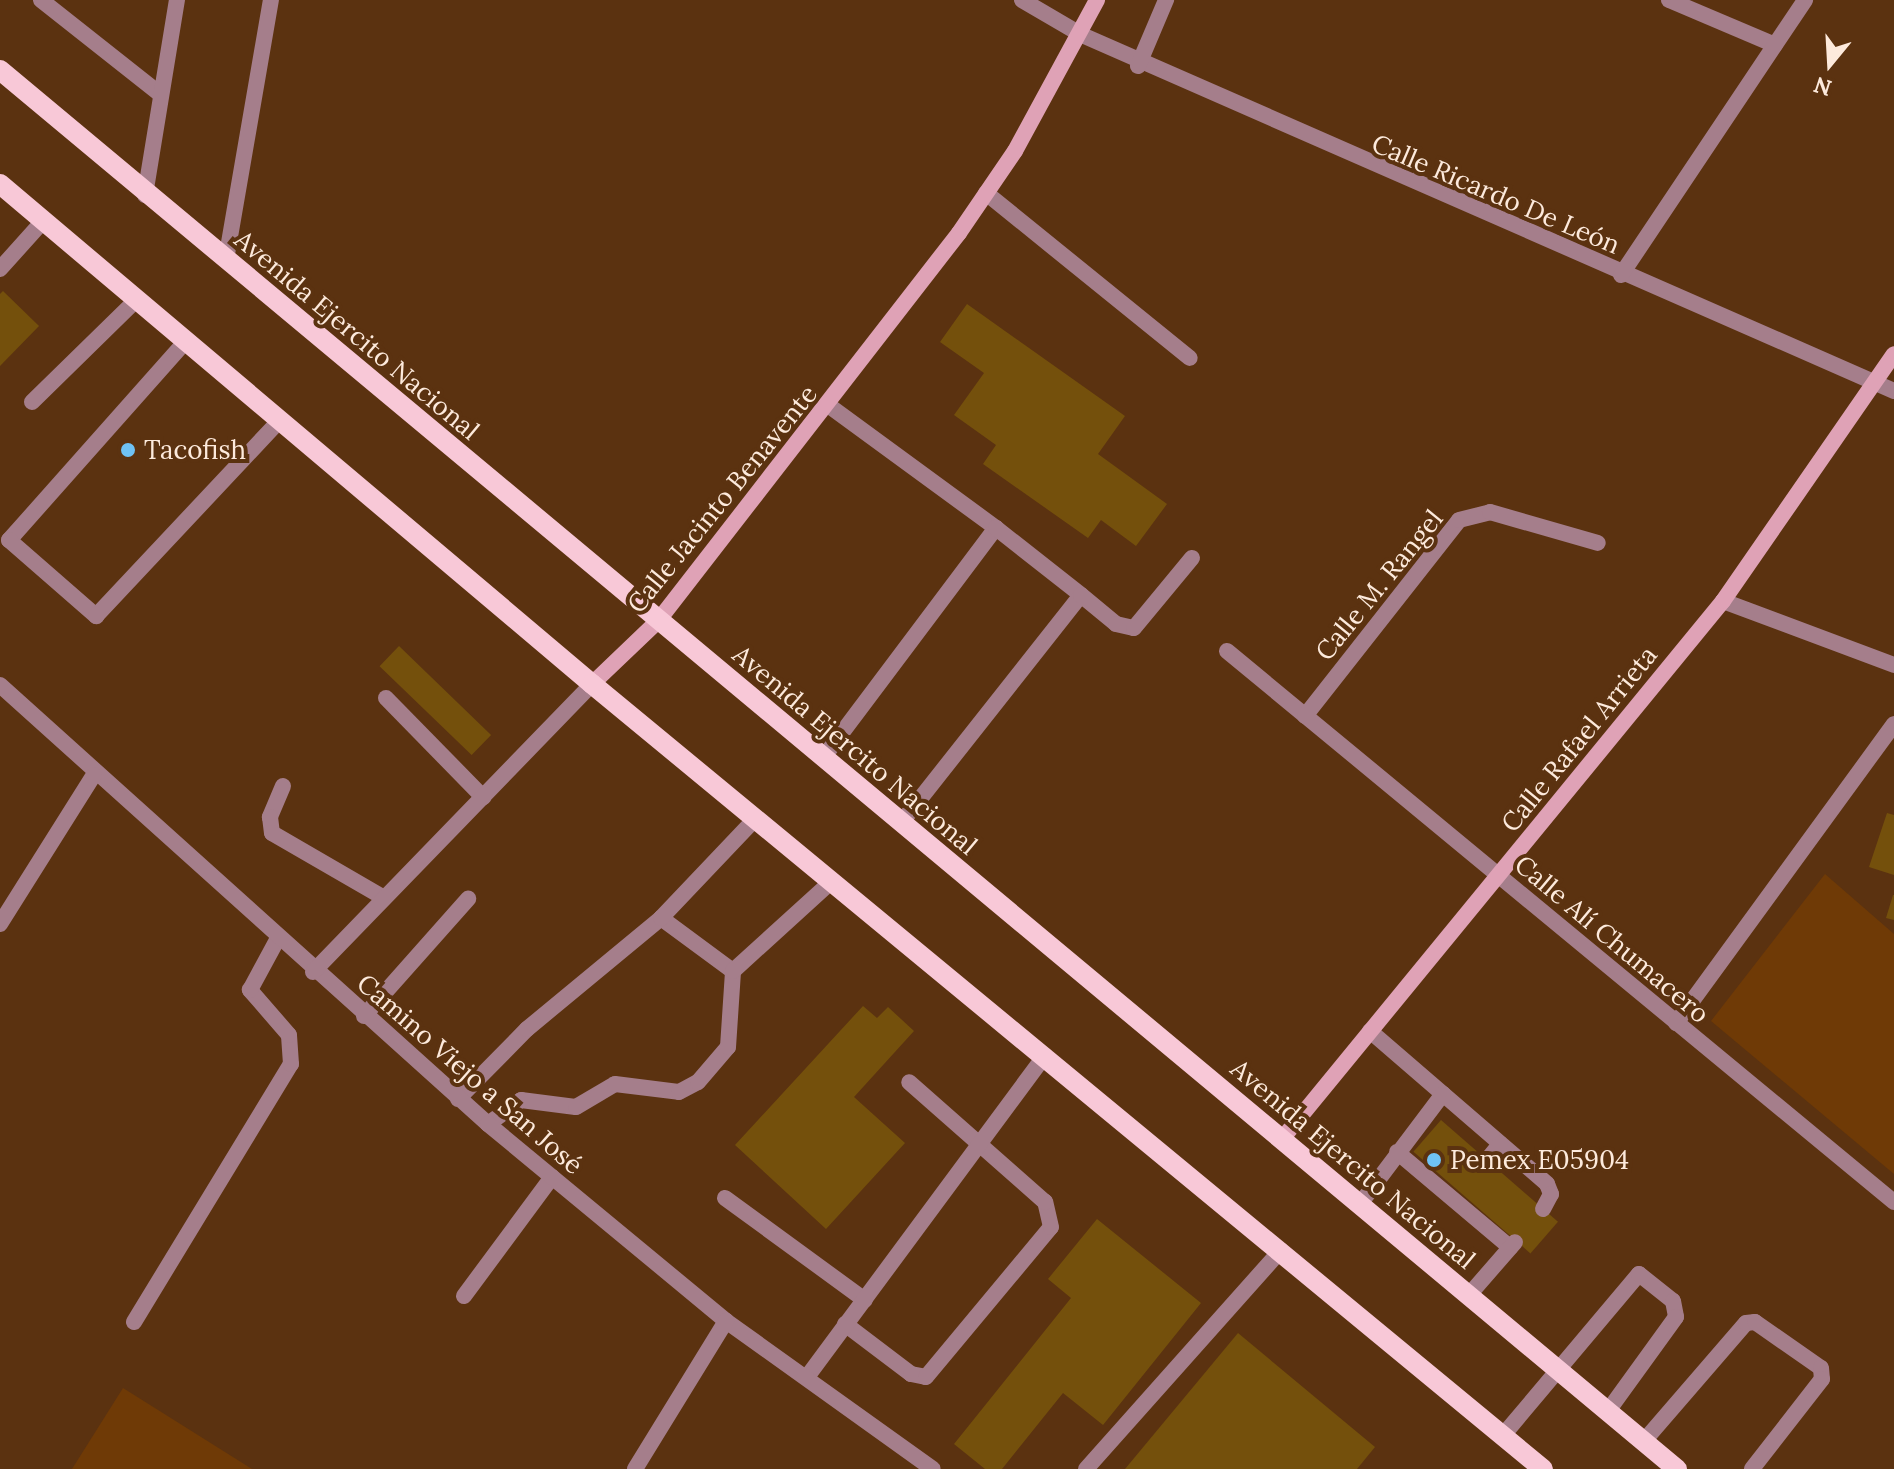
<!DOCTYPE html>
<html>
<head>
<meta charset="utf-8">
<style>
  body { margin:0 }
  #map { position:relative; width:1894px; height:1469px; overflow:hidden; background:#5b3210; font-family:Lora,serif }
  div>[style] { position:absolute }
  [style*='--x'] { left:calc(var(--x)*1px); top:calc(var(--y)*1px); width:calc(var(--w)*1px); rotate:calc(var(--a)*1deg) }
  .green>* { inset:0; background:#6f3a06 }
  .building>* { inset:0; background:#74500c; transform-origin:0 0 }
  .lane>* { height:16px; margin:-8px; padding:0 8px; transform-origin:8px; border-radius:8px; background:#a57e8b }
  .street>* { height:16px; margin:-8px; padding:0 8px; transform-origin:8px; border-radius:8px; background:#a57e8b }
  .secondary>* { height:16px; margin:-8px; padding:0 8px; transform-origin:8px; border-radius:8px; background:#dfa2b6 }
  .primary>* { height:20px; margin:-10px; padding:0 10px; transform-origin:10px; border-radius:10px; background:#f8c8d7 }
  .dots>* { width:22px; height:22px; translate:-50% -50%; box-sizing:border-box; border:4px solid #5b3210; border-radius:50% }
  span { translate:-50% -50%; white-space:nowrap; text-align:center; line-height:1.15; -webkit-text-stroke:8px #5b3210; paint-order:stroke }
  .street-label { font-size:26px; color:#fdeadc }
  .poi-label { font-size:26px; color:#fdeadc }
  .left { translate:0 -50%; text-align:left }
  .north { position:absolute; left:1790px; top:24px; width:80px; height:80px; -webkit-text-stroke:6px #5b3210; paint-order:stroke; rotate:198deg; font-size:22px; font-weight:700; line-height:32px; text-align:center; color:#fdeadc }
  .north::after { content:''; display:block; margin:auto; width:28px; height:36px; background:#fdeadc; clip-path:polygon(50% 0,100% 100%,50% 72%,0 100%) }
</style>
</head>
<body>
<div id="map">
  <div class="green">
    <div style="clip-path:polygon(1825px 874px,1894px 934px,1894px 1174px,1711px 1021px)"></div>
    <div style="clip-path:polygon(123px 1388px,252px 1469px,72px 1469px)"></div>
  </div>
  <div class="building">
    <div style="clip-path:polygon(3px 291px,39px 326px,0 366px,0 294px)"></div>
    <div style="clip-path:polygon(967px 304px,1125px 416px,1098px 454px,1167px 504px,1136px 546px,1101px 520px,1088px 538px,983px 464px,996px 445px,954px 415px,984px 373px,940px 342px)"></div>
    <div style="left:399px;top:646px;width:128px;height:28px;rotate:44deg"></div>
    <div style="clip-path:polygon(1887px 813px,1894px 815px,1894px 875px,1869px 867px)"></div>
    <div style="clip-path:polygon(1893px 895px,1894px 895px,1894px 920px,1886px 918px)"></div>
    <div style="clip-path:polygon(863px 1006px,877px 1018px,888px 1007px,914px 1031px,854px 1097px,905px 1143px,826px 1229px,735px 1145px)"></div>
    <div style="left:1441px;top:1120px;width:155px;height:42px;rotate:41deg"></div>
    <div style="clip-path:polygon(1097px 1219px,1201px 1303px,1103px 1425px,1063px 1393px,1002px 1469px,985px 1469px,954px 1444px,1071px 1298px,1048px 1279px)"></div>
    <div style="clip-path:polygon(1238px 1333px,1375px 1447px,1357px 1469px,1125px 1469px)"></div>
  </div>
  <div class="lane">
    <div style="--x:41;--y:0;--w:152;--a:38.3"></div>
    <div style="--x:1022;--y:0;--w:69;--a:30.3"></div>
    <div style="--x:986;--y:193;--w:262;--a:39"></div>
    <div style="--x:145;--y:195;--w:198;--a:-80.7"></div>
    <div style="--x:226;--y:260;--w:264;--a:-80.2"></div>
    <div style="--x:0;--y:269;--w:64;--a:-48.1"></div>
    <div style="--x:185;--y:342;--w:265;--a:131.6"></div>
    <div style="--x:9;--y:540;--w:116;--a:41.1"></div>
    <div style="--x:96;--y:616;--w:267;--a:-46.8"></div>
    <div style="--x:32;--y:402;--w:146;--a:-44.4"></div>
    <div style="--x:828;--y:405;--w:208;--a:36.2"></div>
    <div style="--x:386;--y:698;--w:139;--a:45.6"></div>
    <div style="--x:823;--y:758;--w:288;--a:-53.1"></div>
    <div style="--x:996;--y:528;--w:108;--a:38.2"></div>
    <div style="--x:283;--y:786;--w:34;--a:113"></div>
    <div style="--x:270;--y:817;--w:16;--a:83"></div>
    <div style="--x:272;--y:833;--w:129;--a:30.1"></div>
    <div style="--x:901;--y:823;--w:290;--a:-51.7"></div>
    <div style="--x:1081;--y:595;--w:45;--a:39.6"></div>
    <div style="--x:1116;--y:624;--w:18;--a:13"></div>
    <div style="--x:1134;--y:628;--w:91;--a:-50.4"></div>
    <div style="--x:661;--y:918;--w:89;--a:36.4"></div>
    <div style="--x:364;--y:1016;--w:157;--a:-48.4"></div>
    <div style="--x:1370;--y:1031;--w:234;--a:40.8"></div>
    <div style="--x:1547;--y:1184;--w:11;--a:68"></div>
    <div style="--x:1551;--y:1194;--w:17;--a:118"></div>
    <div style="--x:458;--y:1099;--w:98;--a:-45.4"></div>
    <div style="--x:527;--y:1029;--w:174;--a:-39.6"></div>
    <div style="--x:661;--y:918;--w:138;--a:-46.5"></div>
    <div style="--x:488;--y:1124;--w:41;--a:-36"></div>
    <div style="--x:521;--y:1100;--w:55;--a:7.3"></div>
    <div style="--x:576;--y:1107;--w:45;--a:-30.5"></div>
    <div style="--x:615;--y:1084;--w:64;--a:7.1"></div>
    <div style="--x:679;--y:1092;--w:21;--a:-28"></div>
    <div style="--x:698;--y:1082;--w:46;--a:-49.4"></div>
    <div style="--x:728;--y:1047;--w:76;--a:-86.2"></div>
    <div style="--x:733;--y:971;--w:134;--a:-42.3"></div>
    <div style="--x:1397;--y:1152;--w:148;--a:40.1"></div>
    <div style="--x:1487;--y:1160;--w:21;--a:-51"></div>
    <div style="--x:725;--y:1198;--w:173;--a:36.1"></div>
    <div style="--x:1360;--y:1204;--w:138;--a:-53"></div>
    <div style="--x:1469;--y:1295;--w:70;--a:-49"></div>
    <div style="--x:464;--y:1296;--w:148;--a:-53.5"></div>
    <div style="--x:134;--y:1322;--w:302;--a:-58.7"></div>
    <div style="--x:291;--y:1064;--w:29;--a:-94"></div>
    <div style="--x:289;--y:1035;--w:60;--a:-130.9"></div>
    <div style="--x:250;--y:990;--w:57;--a:-61.6"></div>
    <div style="--x:845;--y:1324;--w:83;--a:37.1"></div>
    <div style="--x:911;--y:1374;--w:15;--a:11"></div>
    <div style="--x:926;--y:1377;--w:195;--a:-50.2"></div>
    <div style="--x:1051;--y:1227;--w:26;--a:-103"></div>
    <div style="--x:1045;--y:1202;--w:181;--a:-138.6"></div>
    <div style="--x:807;--y:1377;--w:400;--a:-53.5"></div>
    <div style="--x:1505;--y:1433;--w:208;--a:-49.9"></div>
    <div style="--x:1639;--y:1274;--w:43;--a:38.5"></div>
    <div style="--x:1673;--y:1301;--w:16;--a:79"></div>
    <div style="--x:1676;--y:1317;--w:116;--a:125.9"></div>
    <div style="--x:1644;--y:1441;--w:156;--a:-49.2"></div>
    <div style="--x:1746;--y:1323;--w:9;--a:-6"></div>
    <div style="--x:1755;--y:1322;--w:80;--a:34.9"></div>
    <div style="--x:1821;--y:1368;--w:11;--a:85"></div>
    <div style="--x:1822;--y:1379;--w:114;--a:127.9"></div>
    <div style="--x:1086;--y:1469;--w:293;--a:-48.3"></div>
  </div>
  <div class="street">
    <div style="--x:1669;--y:0;--w:115;--a:23"></div>
    <div style="--x:1082;--y:35;--w:887;--a:23.67"></div>
    <div style="--x:1138;--y:66;--w:72;--a:-67"></div>
    <div style="--x:1621;--y:275;--w:331;--a:-56.2"></div>
    <div style="--x:1723;--y:601;--w:183;--a:20.5"></div>
    <div style="--x:1227;--y:651;--w:865;--a:39.56"></div>
    <div style="--x:0;--y:685;--w:656;--a:41.97"></div>
    <div style="--x:488;--y:1124;--w:309;--a:39.6"></div>
    <div style="--x:726;--y:1321;--w:254;--a:35.6"></div>
    <div style="--x:1305;--y:716;--w:249;--a:-51.8"></div>
    <div style="--x:1459;--y:520;--w:32;--a:-14"></div>
    <div style="--x:1490;--y:512;--w:112;--a:16"></div>
    <div style="--x:0;--y:924;--w:176;--a:-57.8"></div>
    <div style="--x:313;--y:972;--w:401;--a:-45.9"></div>
    <div style="--x:1676;--y:1023;--w:370;--a:-53.9"></div>
    <div style="--x:635;--y:1469;--w:174;--a:-58.4"></div>
  </div>
  <div class="secondary">
    <div style="--x:592;--y:684;--w:91;--a:-43.7"></div>
    <div style="--x:658;--y:621;--w:491;--a:-52.2"></div>
    <div style="--x:959;--y:233;--w:99;--a:-55.7"></div>
    <div style="--x:1015;--y:151;--w:172;--a:-61.5"></div>
    <div style="--x:1282;--y:1139;--w:696;--a:-50.66"></div>
    <div style="--x:1723;--y:601;--w:300;--a:-55.3"></div>
  </div>
  <div class="primary">
    <div style="--x:0;--y:70;--w:2184;--a:39.84"></div>
    <div style="--x:0;--y:184;--w:775;--a:40.18"></div>
    <div style="--x:592;--y:684;--w:1233;--a:39.54"></div>
  </div>
  <div class="dots">
    <div style="left:128px;top:450px;background:#6fc2f4"></div>
    <div style="left:1434px;top:1160px;background:#6fc2f4"></div>
  </div>
  <div class="street-label">
    <span style="left:1496px;top:194px;rotate:23deg">Calle Ricardo De León</span>
    <span style="left:357px;top:335px;rotate:40deg">Avenida Ejercito Nacional</span>
    <span style="left:722px;top:499px;rotate:-51deg">Calle Jacinto Benavente</span>
    <span style="left:1379px;top:585px;rotate:-51deg">Calle M. Rangel</span>
    <span style="left:1579px;top:739px;rotate:-51deg">Calle Rafael Arrieta</span>
    <span style="left:855px;top:750px;rotate:40deg">Avenida Ejercito Nacional</span>
    <span style="left:1612px;top:939px;rotate:40deg">Calle Alí Chumacero</span>
    <span style="left:470px;top:1074px;rotate:41deg">Camino Viejo a San José</span>
    <span style="left:1353px;top:1164px;rotate:40deg">Avenida Ejercito Nacional</span>
  </div>
  <div class="poi-label">
    <span class="left" style="left:144px;top:450px">Tacofish</span>
    <span class="left" style="left:1450px;top:1160px">Pemex E05904</span>
  </div>
  <div class="north">N</div>
</div>
</body>
</html>
